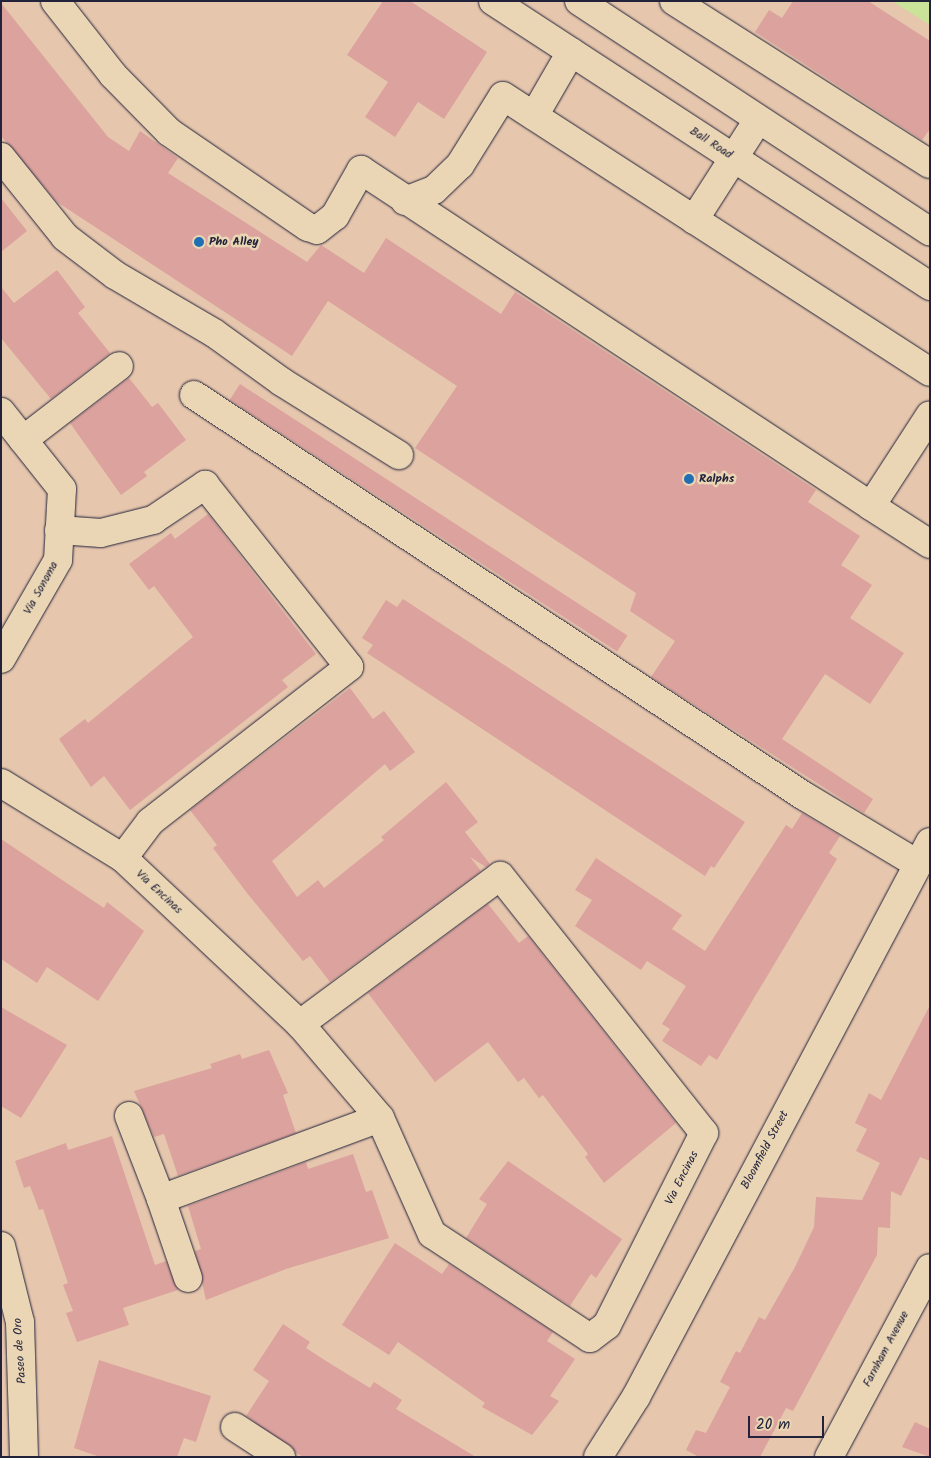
<!DOCTYPE html>
<html>
<head>
<meta charset="utf-8">
<style>
  body { margin:0 }
  #map { position:relative; width:931px; height:1458px; overflow:hidden; background:#e6c6ad; font-family:Kalam,sans-serif }
  div>[style] { position:absolute }
  [style*='--x'] { left:calc(var(--x)*1px); top:calc(var(--y)*1px); width:calc(var(--w)*1px); rotate:calc(var(--a)*1deg) }
  .green>* { inset:0; background:#cbe398 }
  .building>* { inset:0; background:#dca29e; transform-origin:0 0 }
  .roads { filter:drop-shadow(0 0 1px #22223b) drop-shadow(0 0 1px #22223b) }
  .minor>* { height:28px; margin:-14px; padding:0 14px; transform-origin:14px; border-radius:14px; background:#ead6b4 }
  .major>* { height:28px; margin:-14px; padding:0 14px; transform-origin:14px; border-radius:14px; background:#ead6b4 }
  .dots>* { width:14px; height:14px; translate:-50% -50%; box-sizing:border-box; border:2px solid #ead6b4; border-radius:50% }
  span { translate:-50% -50%; white-space:nowrap; text-align:center; line-height:1.15; -webkit-text-stroke:5px #ead6b4; paint-order:stroke }
  .street-label { font-size:12px; color:#22223b }
  .poi-label { font-size:12px; color:#22223b; font-weight:700 }
  .left { translate:0 -50%; text-align:left }
  .frame { position:absolute; inset:0; border:2px solid #22223b; pointer-events:none }
  .scale { position:absolute; left:748px; top:1416px; width:76px; height:22px; box-sizing:border-box; border:2px solid #22223b; border-top:0; padding-left:6px; font-size:15px; line-height:18px; white-space:nowrap; color:#22223b; -webkit-text-stroke:4px #ead6b4; paint-order:stroke }
</style>
</head>
<body>
<div id="map">
  <div class="green">
    <div style="clip-path:polygon(892px 1px,930px 1px,930px 25px)"></div>
  </div>
  <div class="building">
    <div style="clip-path:polygon(383px 1px,410px 1px,487px 52px,444px 119px,418px 102px,395px 137px,365px 117px,388px 82px,347px 55px)"></div>
    <div style="clip-path:polygon(793px 1px,868px 1px,930px 41px,930px 129px,922px 140px,755px 32px,769px 10px,782px 18px)"></div>
    <div style="clip-path:polygon(1px 3px,108px 137px,129px 151px,140px 131px,178px 158px,168px 173px,307px 262px,321px 245px,364px 273px,386px 238px,501px 314px,515px 292px,816px 490px,808px 502px,860px 536px,841px 565px,872px 585px,850px 618px,904px 653px,870px 704px,825px 674px,782px 739px,873px 799px,864px 813px,651px 677px,675px 641px,630px 611px,636px 593px,415px 448px,457px 386px,328px 301px,292px 356px,57px 202px,1px 136px)"></div>
    <div style="clip-path:polygon(1px 198px,27px 231px,1px 252px)"></div>
    <div style="clip-path:polygon(57px 270px,85px 307px,78px 313px,110px 353px,51px 399px,1px 338px,1px 287px,14px 303px)"></div>
    <div style="clip-path:polygon(129px 378px,152px 407px,158px 403px,186px 440px,144px 472px,147px 476px,121px 495px,70px 423px)"></div>
    <div style="left:240px;top:384px;width:462px;height:19px;rotate:33deg"></div>
    <div style="clip-path:polygon(208px 514px,316px 654px,282px 680px,288px 687px,130px 810px,104px 776px,91px 787px,59px 739px,85px 719px,88px 723px,193px 637px,154px 586px,149px 590px,129px 564px,171px 533px,175px 539px)"></div>
    <div style="clip-path:polygon(403px 599px,745px 822px,714px 868px,711px 866px,705px 876px,367px 653px,373px 645px,362px 638px,386px 600px,397px 607px)"></div>
    <div style="clip-path:polygon(350px 688px,373px 719px,384px 711px,415px 752px,390px 771px,385px 764px,272px 861px,297px 897px,318px 880px,324px 888px,384px 840px,381px 837px,446px 782px,478px 822px,465px 832px,490px 864px,486px 867px,470px 857px,481px 871px,330px 982px,310px 956px,303px 961px,247px 893px,213px 848px,217px 845px,190px 810px)"></div>
    <div style="clip-path:polygon(802px 813px,840px 836px,829px 853px,837px 859px,717px 1060px,709px 1055px,701px 1066px,662px 1041px,670px 1029px,662px 1024px,686px 986px,647px 961px,641px 970px,575px 926px,592px 900px,575px 890px,596px 858px,682px 915px,672px 929px,705px 951px,786px 825px,792px 829px)"></div>
    <div style="clip-path:polygon(1px 839px,104px 908px,107px 902px,144px 931px,98px 1001px,47px 967px,37px 983px,1px 959px)"></div>
    <div style="clip-path:polygon(488px 904px,519px 943px,528px 936px,676px 1123px,604px 1183px,585px 1157px,588px 1154px,543px 1095px,539px 1098px,524px 1078px,518px 1082px,488px 1042px,435px 1082px,368px 993px)"></div>
    <div style="clip-path:polygon(930px 1005px,930px 1161px,920px 1157px,901px 1196px,891px 1191px,890px 1228px,878px 1227px,877px 1255px,793px 1411px,786px 1408px,760px 1457px,699px 1457px,686px 1450px,696px 1430px,706px 1433px,730px 1387px,720px 1382px,736px 1351px,740px 1353px,759px 1317px,765px 1320px,795px 1267px,814px 1227px,816px 1197px,862px 1200px,880px 1163px,856px 1151px,867px 1129px,855px 1123px,869px 1093px,881px 1100px)"></div>
    <div style="clip-path:polygon(1px 1007px,67px 1045px,21px 1118px,1px 1106px)"></div>
    <div style="clip-path:polygon(269px 1050px,288px 1093px,283px 1095px,296px 1133px,178px 1176px,164px 1134px,154px 1137px,134px 1091px,212px 1068px,210px 1064px,240px 1054px,242px 1059px)"></div>
    <div style="clip-path:polygon(112px 1136px,155px 1265px,166px 1261px,178px 1290px,123px 1308px,129px 1325px,77px 1342px,66px 1313px,73px 1311px,63px 1285px,68px 1283px,43px 1209px,39px 1210px,30px 1186px,24px 1188px,15px 1161px,66px 1143px,68px 1150px)"></div>
    <div style="clip-path:polygon(353px 1154px,366px 1192px,372px 1190px,389px 1238px,286px 1269px,206px 1300px,195px 1251px,201px 1249px,188px 1206px,306px 1162px,308px 1169px)"></div>
    <div style="clip-path:polygon(508px 1161px,622px 1239px,596px 1278px,591px 1274px,570px 1306px,466px 1238px,487px 1204px,479px 1199px)"></div>
    <div style="clip-path:polygon(395px 1243px,442px 1274px,449px 1264px,553px 1332px,547px 1341px,575px 1359px,550px 1396px,559px 1401px,532px 1435px,482px 1407px,485px 1403px,398px 1342px,389px 1355px,342px 1325px)"></div>
    <div style="clip-path:polygon(283px 1324px,310px 1342px,306px 1348px,326px 1361px,370px 1388px,374px 1382px,402px 1400px,396px 1409px,476px 1457px,303px 1457px,295px 1452px,246px 1416px,269px 1381px,253px 1370px)"></div>
    <div style="clip-path:polygon(99px 1360px,211px 1396px,196px 1442px,184px 1438px,177px 1457px,100px 1457px,74px 1448px)"></div>
    <div style="clip-path:polygon(915px 1422px,930px 1429px,930px 1457px,902px 1447px)"></div>
  </div>
  <div class="roads">
    <div class="minor">
      <div style="--x:55;--y:1;--w:94;--a:51.9"></div>
      <div style="--x:113;--y:75;--w:80;--a:45.5"></div>
      <div style="--x:169;--y:132;--w:168;--a:34.4"></div>
      <div style="--x:308;--y:227;--w:9;--a:18"></div>
      <div style="--x:317;--y:230;--w:23;--a:-38"></div>
      <div style="--x:335;--y:216;--w:53;--a:-60.5"></div>
      <div style="--x:361;--y:170;--w:611;--a:33.38"></div>
      <div style="--x:871;--y:506;--w:108;--a:-57"></div>
      <div style="--x:674;--y:1;--w:303;--a:32.5"></div>
      <div style="--x:534;--y:116;--w:74;--a:-60"></div>
      <div style="--x:1;--y:157;--w:102;--a:51.3"></div>
      <div style="--x:65;--y:237;--w:63;--a:37.2"></div>
      <div style="--x:115;--y:275;--w:115;--a:30.4"></div>
      <div style="--x:214;--y:333;--w:84;--a:35.8"></div>
      <div style="--x:282;--y:382;--w:138;--a:32"></div>
      <div style="--x:405;--y:201;--w:31;--a:-21"></div>
      <div style="--x:434;--y:190;--w:36;--a:-44"></div>
      <div style="--x:460;--y:165;--w:81;--a:-58.1"></div>
      <div style="--x:503;--y:96;--w:508;--a:32.88"></div>
      <div style="--x:694;--y:220;--w:119;--a:-57.4"></div>
      <div style="--x:194;--y:395;--w:730;--a:33.32"></div>
      <div style="--x:804;--y:796;--w:131;--a:30.9"></div>
      <div style="--x:1;--y:412;--w:98;--a:51.6"></div>
      <div style="--x:62;--y:489;--w:71;--a:93.2"></div>
      <div style="--x:58;--y:560;--w:114;--a:119.9"></div>
      <div style="--x:23;--y:440;--w:121;--a:-37.6"></div>
      <div style="--x:871;--y:506;--w:70;--a:32.8"></div>
      <div style="--x:59;--y:530;--w:42;--a:4.1"></div>
      <div style="--x:101;--y:533;--w:54;--a:-14"></div>
      <div style="--x:153;--y:520;--w:63;--a:-33.9"></div>
      <div style="--x:205;--y:485;--w:232;--a:51.6"></div>
      <div style="--x:349;--y:667;--w:252;--a:142.1"></div>
      <div style="--x:150;--y:822;--w:45;--a:126.9"></div>
      <div style="--x:1;--y:783;--w:143;--a:31.6"></div>
      <div style="--x:123;--y:858;--w:243;--a:43.2"></div>
      <div style="--x:300;--y:1024;--w:123;--a:49.6"></div>
      <div style="--x:380;--y:1118;--w:127;--a:65.9"></div>
      <div style="--x:432;--y:1234;--w:189;--a:33.4"></div>
      <div style="--x:590;--y:1338;--w:21;--a:-37"></div>
      <div style="--x:607;--y:1325;--w:215;--a:-63.2"></div>
      <div style="--x:704;--y:1133;--w:328;--a:-128.4"></div>
      <div style="--x:500;--y:876;--w:249;--a:143.5"></div>
      <div style="--x:129;--y:1116;--w:89;--a:68.9"></div>
      <div style="--x:1;--y:1246;--w:78;--a:76"></div>
      <div style="--x:20;--y:1322;--w:135;--a:88.3"></div>
      <div style="--x:188;--y:1278;--w:83;--a:-108.9"></div>
      <div style="--x:161;--y:1199;--w:233;--a:-20.3"></div>
      <div style="--x:235;--y:1427;--w:55;--a:33.1"></div>
      <div style="--x:598;--y:1457;--w:71;--a:-57.7"></div>
      <div style="--x:636;--y:1397;--w:628;--a:-62.09"></div>
      <div style="--x:829;--y:1457;--w:214;--a:-61.9"></div>
    </div>
    <div class="major">
      <div style="--x:493;--y:1;--w:522;--a:33.11"></div>
      <div style="--x:579;--y:1;--w:420;--a:33.3"></div>
    </div>
  </div>
  <div class="dots">
    <div style="left:199px;top:242px;background:#1f6fb2"></div>
    <div style="left:689px;top:479px;background:#1f6fb2"></div>
  </div>
  <div class="street-label">
    <span style="left:711px;top:143px;rotate:33deg">Ball Road</span>
    <span style="left:41px;top:588px;rotate:-61deg">Via Sonoma</span>
    <span style="left:159px;top:892px;rotate:43deg">Via Encinas</span>
    <span style="left:765px;top:1150px;rotate:-62deg">Bloomfield Street</span>
    <span style="left:682px;top:1178px;rotate:-63deg">Via Encinas</span>
    <span style="left:886px;top:1349px;rotate:-62deg">Farnham Avenue</span>
    <span style="left:20px;top:1351px;rotate:-94deg">Paseo de Oro</span>
  </div>
  <div class="poi-label">
    <span class="left" style="left:209px;top:242px">Pho Alley</span>
    <span class="left" style="left:699px;top:479px">Ralphs</span>
  </div>
  <div class="frame"></div>
  <div class="scale">20 m</div>
</div>
</body>
</html>
